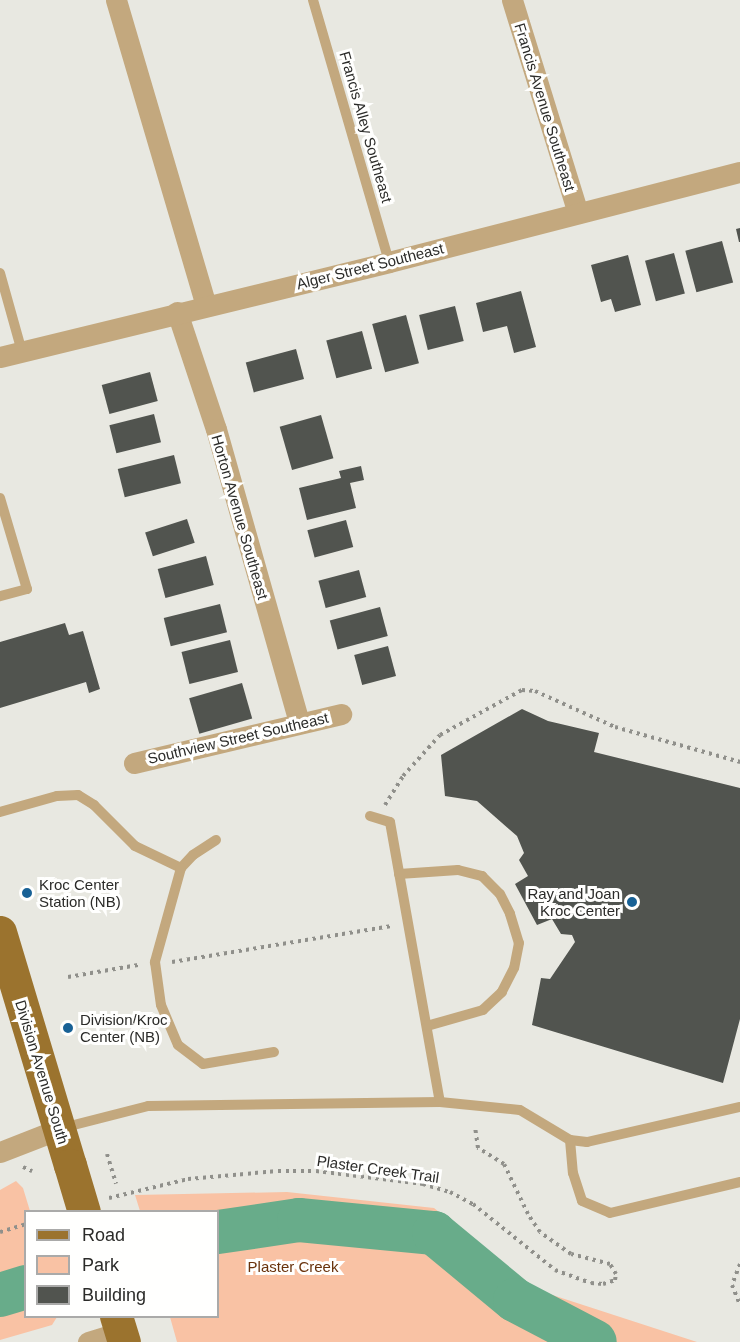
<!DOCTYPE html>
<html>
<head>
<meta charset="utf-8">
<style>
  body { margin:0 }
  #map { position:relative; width:740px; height:1342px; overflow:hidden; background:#e8e8e1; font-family:Helvetica,sans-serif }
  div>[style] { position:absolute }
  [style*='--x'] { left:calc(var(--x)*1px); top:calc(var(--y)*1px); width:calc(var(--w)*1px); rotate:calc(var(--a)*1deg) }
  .green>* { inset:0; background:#f9c2a4 }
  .river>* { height:44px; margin:-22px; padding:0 22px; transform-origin:22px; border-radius:22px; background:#68ac8a }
  .building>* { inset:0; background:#51544f; transform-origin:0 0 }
  .path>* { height:4px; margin-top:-2px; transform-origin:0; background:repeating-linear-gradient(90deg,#90908b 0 3px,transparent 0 7.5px) }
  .service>* { height:10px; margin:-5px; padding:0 5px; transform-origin:5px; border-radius:5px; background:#c3a87e }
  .minor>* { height:21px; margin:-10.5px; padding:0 10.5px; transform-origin:10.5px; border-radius:10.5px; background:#c3a87e }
  .primary>* { height:33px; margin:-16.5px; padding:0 16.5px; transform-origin:16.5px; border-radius:16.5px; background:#9b732e }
  .primary-bridge>* { height:33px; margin:-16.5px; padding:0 16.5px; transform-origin:16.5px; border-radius:16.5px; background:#9b732e }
  .dots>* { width:16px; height:16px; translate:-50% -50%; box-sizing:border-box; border:3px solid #fffffe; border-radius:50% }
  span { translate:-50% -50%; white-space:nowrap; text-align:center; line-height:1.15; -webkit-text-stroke:6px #fffffe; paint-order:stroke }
  .street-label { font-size:15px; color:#2b2b29 }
  .poi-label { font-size:15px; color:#2b2b29 }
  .left { translate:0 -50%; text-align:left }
  .right { translate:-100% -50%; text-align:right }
  .park-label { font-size:15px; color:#69320b }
  .legend { position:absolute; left:24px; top:1210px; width:195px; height:108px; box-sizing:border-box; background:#fffffe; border:2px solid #aaaaa9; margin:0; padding:8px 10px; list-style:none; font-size:18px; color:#2b2b29 }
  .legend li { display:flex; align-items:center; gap:12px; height:30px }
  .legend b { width:30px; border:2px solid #aaaaa9 }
</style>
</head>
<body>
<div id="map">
  <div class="green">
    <div style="clip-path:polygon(16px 1181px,23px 1188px,30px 1211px,26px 1212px,26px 1316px,57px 1317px,52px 1325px,0 1340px,0 1190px)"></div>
    <div style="clip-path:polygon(287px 1192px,434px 1208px,537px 1290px,697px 1342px,177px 1342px,170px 1317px,218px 1316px,218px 1212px,140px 1211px,135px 1195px)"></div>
  </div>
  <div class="river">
    <div style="--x:218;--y:1232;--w:82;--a:-8.4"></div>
    <div style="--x:299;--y:1220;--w:136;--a:5.5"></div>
    <div style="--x:434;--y:1233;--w:105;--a:39.6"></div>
    <div style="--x:515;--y:1300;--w:90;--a:27.7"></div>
    <div style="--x:0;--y:1295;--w:27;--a:-17"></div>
  </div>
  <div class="building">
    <div style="clip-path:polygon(740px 228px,740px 242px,739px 242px,736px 229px)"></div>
    <div style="left:722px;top:241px;width:43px;height:38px;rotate:75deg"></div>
    <div style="left:674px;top:253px;width:42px;height:30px;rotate:75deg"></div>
    <div style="clip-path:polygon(628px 255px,641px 305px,615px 312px,611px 299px,601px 302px,591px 265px)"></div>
    <div style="clip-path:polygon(521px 291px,536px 347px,514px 353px,507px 326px,483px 332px,476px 303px)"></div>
    <div style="left:455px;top:306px;width:36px;height:37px;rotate:76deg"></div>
    <div style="left:406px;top:315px;width:50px;height:35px;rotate:75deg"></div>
    <div style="left:362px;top:331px;width:39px;height:37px;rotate:75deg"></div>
    <div style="left:296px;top:349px;width:31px;height:52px;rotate:75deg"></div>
    <div style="left:150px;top:372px;width:30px;height:50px;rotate:75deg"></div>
    <div style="left:154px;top:414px;width:29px;height:46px;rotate:76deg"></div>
    <div style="left:321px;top:415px;width:45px;height:43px;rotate:74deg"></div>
    <div style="left:174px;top:455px;width:29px;height:58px;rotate:76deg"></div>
    <div style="clip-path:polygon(361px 466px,364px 480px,350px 483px,356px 508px,307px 520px,299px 488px,341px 478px,339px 471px)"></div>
    <div style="left:187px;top:519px;width:25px;height:44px;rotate:72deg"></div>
    <div style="left:346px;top:520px;width:28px;height:40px;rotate:75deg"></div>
    <div style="left:206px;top:556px;width:30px;height:50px;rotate:75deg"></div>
    <div style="left:359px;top:570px;width:28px;height:42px;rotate:75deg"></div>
    <div style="left:220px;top:604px;width:29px;height:58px;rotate:76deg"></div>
    <div style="left:380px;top:607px;width:30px;height:52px;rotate:75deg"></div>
    <div style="clip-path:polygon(65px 623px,69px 635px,83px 631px,100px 689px,89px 693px,86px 682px,0 708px,0 642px)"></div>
    <div style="left:230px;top:640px;width:33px;height:50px;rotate:76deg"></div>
    <div style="left:388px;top:646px;width:31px;height:35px;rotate:75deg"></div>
    <div style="left:242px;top:683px;width:37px;height:55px;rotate:74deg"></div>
    <div style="clip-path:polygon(522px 709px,548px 721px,599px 733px,594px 752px,740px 788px,740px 1019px,723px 1083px,532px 1025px,541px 978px,550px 979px,575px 942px,572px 935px,561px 934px,552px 919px,537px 925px,515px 884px,528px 876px,519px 860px,524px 853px,517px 836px,477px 801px,445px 796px,441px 755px)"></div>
  </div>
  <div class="path">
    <div style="--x:385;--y:805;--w:34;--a:-58"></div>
    <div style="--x:403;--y:776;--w:55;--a:-47.9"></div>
    <div style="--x:440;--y:735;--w:94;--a:-28.8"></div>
    <div style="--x:522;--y:690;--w:13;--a:4"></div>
    <div style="--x:535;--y:691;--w:88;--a:24.2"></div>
    <div style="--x:615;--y:727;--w:130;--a:15.6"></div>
    <div style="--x:172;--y:962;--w:224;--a:-9.3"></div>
    <div style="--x:68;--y:977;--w:71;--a:-9.7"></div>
    <div style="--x:107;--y:1154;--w:31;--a:73"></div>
    <div style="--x:23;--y:1167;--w:10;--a:24"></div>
    <div style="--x:109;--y:1198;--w:81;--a:-13.5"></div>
    <div style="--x:188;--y:1179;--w:90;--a:-5.1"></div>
    <div style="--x:278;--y:1171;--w:38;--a:0"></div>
    <div style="--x:316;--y:1171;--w:108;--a:6.9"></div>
    <div style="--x:423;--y:1184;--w:28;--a:17"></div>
    <div style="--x:450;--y:1192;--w:26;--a:28"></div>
    <div style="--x:473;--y:1204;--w:105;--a:38.8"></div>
    <div style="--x:555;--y:1270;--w:38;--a:20"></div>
    <div style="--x:591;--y:1283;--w:12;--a:5"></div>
    <div style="--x:603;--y:1284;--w:13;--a:-18"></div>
    <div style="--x:615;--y:1280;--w:6;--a:-81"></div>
    <div style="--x:616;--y:1274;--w:12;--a:-121"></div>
    <div style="--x:610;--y:1264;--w:40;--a:-165.6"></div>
    <div style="--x:571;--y:1254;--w:38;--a:-145"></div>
    <div style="--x:540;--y:1232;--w:22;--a:-124"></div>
    <div style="--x:528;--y:1214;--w:55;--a:-115.6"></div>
    <div style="--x:504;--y:1164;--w:31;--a:-148"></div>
    <div style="--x:478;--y:1148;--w:22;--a:-98"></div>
    <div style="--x:0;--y:1232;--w:27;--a:-17"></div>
    <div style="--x:740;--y:1264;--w:22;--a:111"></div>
    <div style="--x:732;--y:1285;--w:22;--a:68"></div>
  </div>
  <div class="service">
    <div style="--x:313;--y:0;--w:273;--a:73.8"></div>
    <div style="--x:0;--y:273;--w:82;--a:74.4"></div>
    <div style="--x:0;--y:498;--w:95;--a:73.5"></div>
    <div style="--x:27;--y:589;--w:28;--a:165"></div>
    <div style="--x:0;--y:812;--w:59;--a:-15.7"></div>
    <div style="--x:57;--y:796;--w:21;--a:-3"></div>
    <div style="--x:78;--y:795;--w:19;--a:32"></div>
    <div style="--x:94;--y:805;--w:58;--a:45"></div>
    <div style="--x:135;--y:846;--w:51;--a:25.6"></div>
    <div style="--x:370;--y:816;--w:21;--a:17"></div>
    <div style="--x:390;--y:822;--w:284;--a:79.9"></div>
    <div style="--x:216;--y:840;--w:27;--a:147"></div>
    <div style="--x:193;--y:855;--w:18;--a:133"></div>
    <div style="--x:181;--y:868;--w:98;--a:105.5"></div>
    <div style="--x:155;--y:962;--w:43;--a:82.1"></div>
    <div style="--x:161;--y:1005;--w:43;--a:67"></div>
    <div style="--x:178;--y:1045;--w:31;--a:37"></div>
    <div style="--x:203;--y:1064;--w:72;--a:-9.6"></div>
    <div style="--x:399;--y:874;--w:59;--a:-3.9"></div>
    <div style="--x:458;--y:870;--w:25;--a:14"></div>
    <div style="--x:482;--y:876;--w:25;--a:45"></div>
    <div style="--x:500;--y:894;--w:22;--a:63"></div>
    <div style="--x:510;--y:914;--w:30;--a:73"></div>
    <div style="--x:519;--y:943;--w:25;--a:101"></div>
    <div style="--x:514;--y:968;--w:27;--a:117"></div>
    <div style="--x:502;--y:992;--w:26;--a:137"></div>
    <div style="--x:483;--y:1010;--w:58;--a:164.1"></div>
    <div style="--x:62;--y:1128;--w:89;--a:-14.3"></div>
    <div style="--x:148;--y:1106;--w:292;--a:-0.8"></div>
    <div style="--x:440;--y:1102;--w:80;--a:5.7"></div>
    <div style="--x:520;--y:1110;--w:58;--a:31"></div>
    <div style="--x:570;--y:1140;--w:17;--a:7"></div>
    <div style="--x:587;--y:1142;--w:157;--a:-12.9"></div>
    <div style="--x:570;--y:1140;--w:33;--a:85"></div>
    <div style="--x:573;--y:1173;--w:29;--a:72"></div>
    <div style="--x:582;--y:1201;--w:30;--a:23"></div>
    <div style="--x:610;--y:1213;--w:134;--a:-13.4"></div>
  </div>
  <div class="minor">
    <div style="--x:116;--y:0;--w:319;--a:73.6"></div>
    <div style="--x:512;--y:0;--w:223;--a:72.8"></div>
    <div style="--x:177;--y:312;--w:123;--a:71.6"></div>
    <div style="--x:216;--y:429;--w:305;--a:74.2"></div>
    <div style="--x:0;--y:357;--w:400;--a:-13.7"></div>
    <div style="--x:389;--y:262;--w:362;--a:-14.4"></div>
    <div style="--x:134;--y:763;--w:213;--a:-13.3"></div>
    <div style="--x:0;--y:1152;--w:63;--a:-21.3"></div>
    <div style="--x:88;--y:1342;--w:34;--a:-17"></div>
  </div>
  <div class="primary">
    <div style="--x:0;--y:932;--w:243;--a:73.3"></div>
    <div style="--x:116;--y:1316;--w:27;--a:73"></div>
  </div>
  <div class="primary-bridge">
    <div style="--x:70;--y:1165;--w:49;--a:73.4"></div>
  </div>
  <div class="dots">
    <div style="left:27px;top:893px;background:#186195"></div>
    <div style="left:632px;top:902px;background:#186195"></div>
    <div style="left:68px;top:1028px;background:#186195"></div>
  </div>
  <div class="street-label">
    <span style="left:545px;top:107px;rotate:73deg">Francis Avenue Southeast</span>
    <span style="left:366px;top:127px;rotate:74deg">Francis Alley Southeast</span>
    <span style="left:370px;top:266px;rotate:-14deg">Alger Street Southeast</span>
    <span style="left:240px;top:517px;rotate:74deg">Horton Avenue Southeast</span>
    <span style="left:238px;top:738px;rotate:-13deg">Southview Street Southeast</span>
    <span style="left:42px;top:1072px;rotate:73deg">Division Avenue South</span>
    <span style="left:378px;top:1169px;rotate:8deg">Plaster Creek Trail</span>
  </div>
  <div class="poi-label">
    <span class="left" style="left:39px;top:893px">Kroc Center<br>Station (NB)</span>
    <span class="right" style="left:620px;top:902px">Ray and Joan<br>Kroc Center</span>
    <span class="left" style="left:80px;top:1028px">Division/Kroc<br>Center (NB)</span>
  </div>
  <div class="park-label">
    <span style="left:293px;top:1267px">Plaster Creek</span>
  </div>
  <ul class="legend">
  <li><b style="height:8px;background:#9b732e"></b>Road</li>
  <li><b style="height:16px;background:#f9c2a4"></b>Park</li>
  <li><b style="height:16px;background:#51544f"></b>Building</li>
  </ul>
</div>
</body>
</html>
